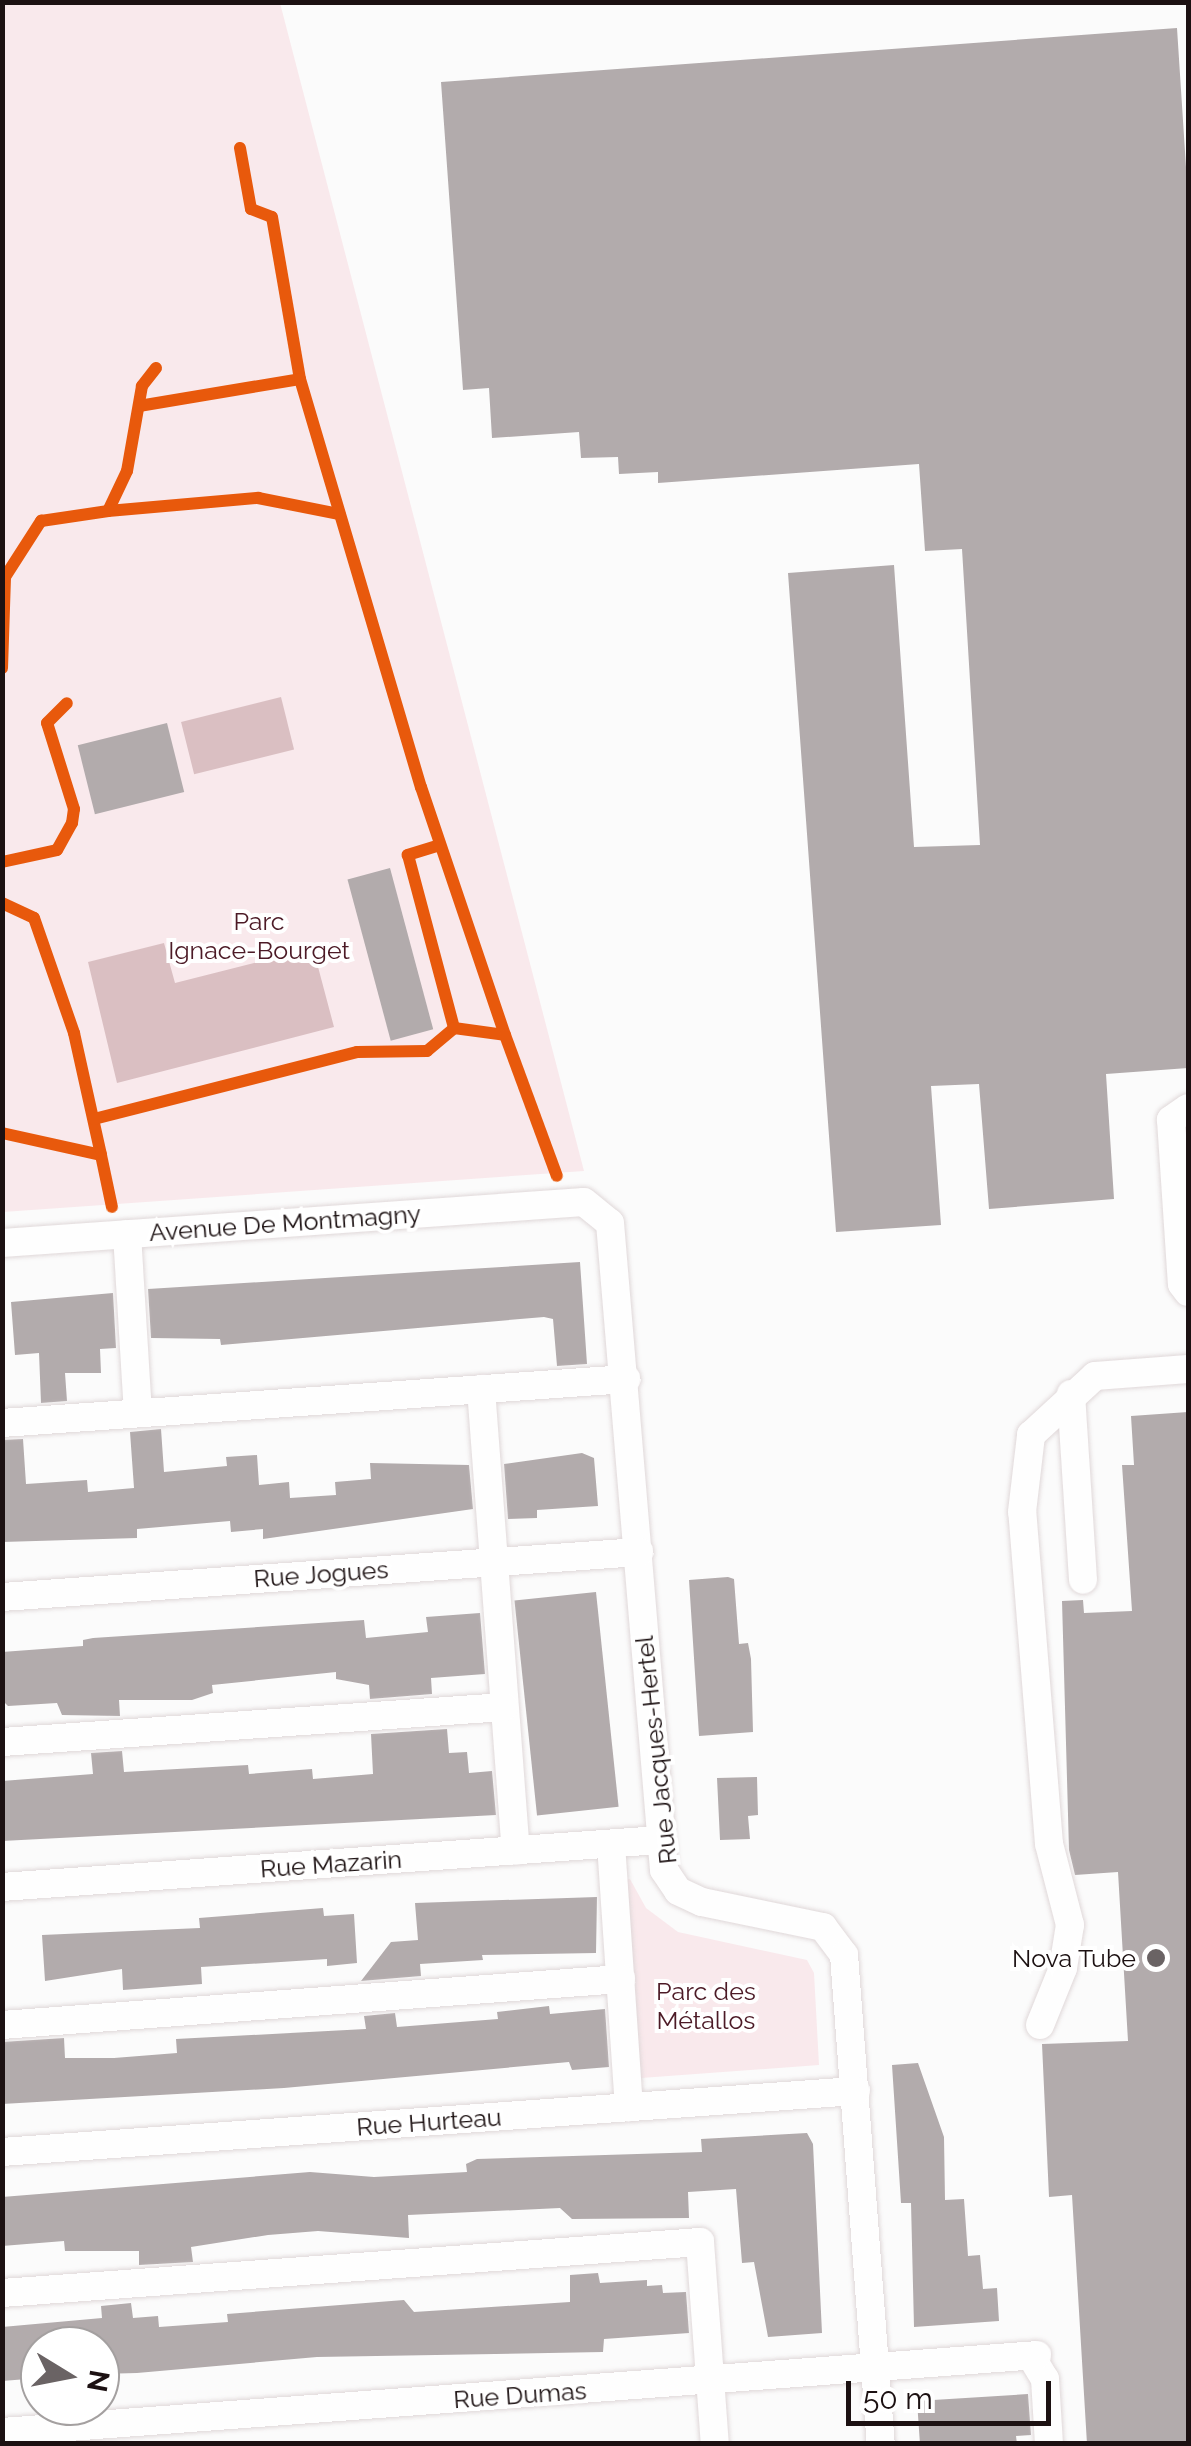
<!DOCTYPE html>
<html>
<head>
<meta charset="utf-8">
<style>
  body { margin:0 }
  #map { position:relative; width:1191px; height:2446px; overflow:hidden; background:#fbfbfb; font-family:Raleway,sans-serif }
  div>[style] { position:absolute }
  [style*='--x'] { left:calc(var(--x)*1px); top:calc(var(--y)*1px); width:calc(var(--w)*1px); rotate:calc(var(--a)*1deg) }
  .green>* { inset:0; background:#f9e9ec }
  .water>* { inset:0; background:#dabfc2; transform-origin:0 0 }
  .building>* { inset:0; background:#b2abac; transform-origin:0 0 }
  .roads { filter:drop-shadow(0 0 2px #e0d8d9) drop-shadow(0 0 2px #e0d8d9) }
  .minor>* { height:28px; margin:-14px; padding:0 14px; transform-origin:14px; border-radius:14px; background:#fefefe }
  .cycleway>* { height:12px; margin:-6px; padding:0 6px; transform-origin:6px; border-radius:6px; background:#e8590c }
  .dots>* { width:28px; height:28px; translate:-50% -50%; box-sizing:border-box; border:5px solid #fff; border-radius:50% }
  span { translate:-50% -50%; white-space:nowrap; text-align:center; line-height:1.15; -webkit-text-stroke:8px #fff; paint-order:stroke }
  .park-label { font-size:25px; color:#4c1a26 }
  .street-label { font-size:25px; color:#1c1112 }
  .poi-label { font-size:25px; color:#1c1112 }
  .right { translate:-100% -50%; text-align:right }
  .frame { position:absolute; inset:0; border:5px solid #1c1112; pointer-events:none }
  .north { position:absolute; left:20px; top:2326px; width:100px; height:100px; box-sizing:border-box; background:#fff; border:2px solid #a4a0a0; border-radius:50%; rotate:100deg; font-size:28px; font-weight:700; line-height:40px; text-align:center; color:#1c1112 }
  .north::after { content:''; display:block; margin:auto; width:35px; height:45px; background:#6a6364; clip-path:polygon(50% 0,100% 100%,50% 72%,0 100%) }
  .scale { position:absolute; left:846px; top:2381px; width:205px; height:45px; box-sizing:border-box; border:5px solid #1c1112; border-top:0; padding-left:12px; font-size:30px; line-height:35px; white-space:nowrap; color:#1c1112; -webkit-text-stroke:8px #fff; paint-order:stroke }
</style>
</head>
<body>
<div id="map">
  <div class="green">
    <div style="clip-path:polygon(3px 3px,280px 3px,584px 1171px,3px 1212px)"></div>
    <div style="clip-path:polygon(630px 1879px,646px 1908px,678px 1932px,807px 1960px,814px 1973px,819px 2065px,641px 2078px,625px 1880px)"></div>
  </div>
  <div class="water">
    <div style="left:281px;top:697px;width:54px;height:103px;rotate:76deg"></div>
    <div style="clip-path:polygon(164px 943px,175px 983px,313px 948px,334px 1027px,117px 1083px,88px 962px)"></div>
  </div>
  <div class="building">
    <div style="clip-path:polygon(1177px 28px,1188px 198px,1188px 1068px,1106px 1074px,1114px 1199px,989px 1209px,979px 1084px,931px 1086px,941px 1225px,836px 1232px,788px 573px,894px 565px,914px 847px,980px 845px,962px 549px,925px 551px,919px 464px,658px 483px,658px 472px,619px 474px,618px 457px,581px 458px,579px 432px,492px 438px,489px 388px,463px 390px,441px 82px)"></div>
    <div style="left:167px;top:723px;width:71px;height:92px;rotate:76deg"></div>
    <div style="left:390px;top:868px;width:167px;height:44px;rotate:75deg"></div>
    <div style="clip-path:polygon(580px 1262px,587px 1364px,557px 1366px,553px 1319px,544px 1317px,221px 1345px,220px 1339px,151px 1338px,148px 1289px)"></div>
    <div style="clip-path:polygon(113px 1293px,116px 1348px,100px 1349px,101px 1373px,65px 1373px,67px 1401px,41px 1403px,39px 1353px,15px 1355px,11px 1302px)"></div>
    <div style="clip-path:polygon(1188px 1412px,1188px 2444px,1087px 2444px,1072px 2195px,1049px 2197px,1042px 2044px,1128px 2041px,1118px 1872px,1075px 1875px,1069px 1850px,1062px 1601px,1083px 1600px,1084px 1613px,1132px 1611px,1122px 1465px,1134px 1465px,1131px 1416px)"></div>
    <div style="clip-path:polygon(161px 1429px,164px 1472px,227px 1466px,226px 1457px,257px 1455px,259px 1485px,289px 1482px,290px 1498px,336px 1495px,335px 1482px,371px 1479px,370px 1463px,469px 1465px,473px 1509px,263px 1539px,263px 1529px,231px 1532px,230px 1521px,137px 1529px,137px 1538px,2px 1542px,2px 1440px,23px 1439px,26px 1484px,87px 1480px,88px 1492px,134px 1488px,130px 1432px)"></div>
    <div style="clip-path:polygon(582px 1453px,594px 1458px,598px 1506px,537px 1510px,537px 1518px,508px 1519px,504px 1464px)"></div>
    <div style="clip-path:polygon(728px 1577px,734px 1579px,739px 1644px,748px 1643px,751px 1659px,753px 1732px,699px 1736px,689px 1580px)"></div>
    <div style="left:596px;top:1592px;width:216px;height:82px;rotate:84deg"></div>
    <div style="clip-path:polygon(480px 1613px,485px 1674px,431px 1678px,432px 1694px,370px 1699px,369px 1685px,336px 1679px,336px 1672px,212px 1685px,213px 1693px,192px 1700px,119px 1700px,120px 1716px,62px 1715px,57px 1703px,8px 1706px,2px 1700px,2px 1652px,83px 1646px,83px 1640px,93px 1638px,364px 1620px,366px 1638px,428px 1632px,426px 1617px)"></div>
    <div style="clip-path:polygon(447px 1729px,449px 1753px,467px 1752px,469px 1773px,492px 1771px,496px 1815px,2px 1841px,2px 1781px,93px 1774px,91px 1753px,122px 1751px,124px 1772px,248px 1765px,249px 1774px,312px 1769px,313px 1779px,373px 1774px,371px 1734px)"></div>
    <div style="clip-path:polygon(757px 1777px,758px 1815px,748px 1816px,750px 1839px,720px 1840px,717px 1778px)"></div>
    <div style="clip-path:polygon(597px 1897px,596px 1953px,482px 1955px,483px 1960px,420px 1964px,421px 1976px,361px 1981px,391px 1942px,418px 1940px,415px 1903px)"></div>
    <div style="clip-path:polygon(323px 1908px,324px 1916px,354px 1914px,357px 1963px,327px 1966px,327px 1959px,201px 1967px,202px 1984px,123px 1990px,122px 1969px,45px 1981px,42px 1935px,200px 1928px,199px 1918px)"></div>
    <div style="clip-path:polygon(549px 2006px,550px 2014px,605px 2009px,609px 2067px,572px 2070px,569px 2062px,284px 2088px,2px 2104px,2px 2042px,64px 2038px,65px 2058px,114px 2058px,177px 2053px,176px 2039px,366px 2029px,364px 2016px,395px 2013px,397px 2027px,498px 2019px,497px 2012px)"></div>
    <div style="clip-path:polygon(918px 2063px,944px 2137px,945px 2200px,964px 2199px,968px 2256px,980px 2255px,983px 2289px,997px 2288px,999px 2321px,914px 2327px,911px 2203px,901px 2203px,892px 2065px)"></div>
    <div style="clip-path:polygon(807px 2133px,813px 2144px,822px 2333px,768px 2337px,754px 2262px,742px 2263px,736px 2189px,688px 2192px,689px 2218px,572px 2219px,560px 2208px,408px 2215px,409px 2238px,318px 2231px,268px 2235px,191px 2247px,193px 2262px,139px 2265px,139px 2251px,65px 2251px,64px 2241px,2px 2246px,2px 2197px,310px 2172px,374px 2177px,467px 2172px,466px 2164px,477px 2159px,702px 2152px,701px 2139px)"></div>
    <div style="clip-path:polygon(598px 2273px,600px 2283px,647px 2280px,647px 2286px,662px 2285px,663px 2293px,686px 2292px,689px 2333px,604px 2339px,603px 2352px,317px 2357px,137px 2373px,100px 2374px,100px 2346px,40px 2346px,40px 2378px,2px 2381px,2px 2327px,102px 2318px,101px 2306px,131px 2303px,133px 2318px,158px 2316px,159px 2327px,228px 2322px,227px 2314px,404px 2300px,414px 2312px,476px 2308px,570px 2302px,570px 2275px)"></div>
    <div style="clip-path:polygon(1028px 2394px,1031px 2435px,1016px 2436px,1017px 2444px,920px 2444px,917px 2401px)"></div>
  </div>
  <div class="roads">
    <div class="minor">
      <div style="--x:1188;--y:1108;--w:21;--a:145"></div>
      <div style="--x:1171;--y:1120;--w:164;--a:86.2"></div>
      <div style="--x:1182;--y:1284;--w:10;--a:53"></div>
      <div style="--x:127;--y:1234;--w:179;--a:86.5"></div>
      <div style="--x:2;--y:1243;--w:583;--a:-4.03"></div>
      <div style="--x:584;--y:1202;--w:33;--a:39"></div>
      <div style="--x:610;--y:1223;--w:649;--a:85.23"></div>
      <div style="--x:664;--y:1870;--w:25;--a:56"></div>
      <div style="--x:678;--y:1891;--w:26;--a:25"></div>
      <div style="--x:702;--y:1902;--w:124;--a:11.7"></div>
      <div style="--x:823;--y:1927;--w:35;--a:53"></div>
      <div style="--x:844;--y:1955;--w:490;--a:85.7"></div>
      <div style="--x:481;--y:1389;--w:463;--a:85.7"></div>
      <div style="--x:1071;--y:1394;--w:186;--a:86.3"></div>
      <div style="--x:2;--y:1423;--w:626;--a:-4.03"></div>
      <div style="--x:2;--y:1597;--w:639;--a:-4.04"></div>
      <div style="--x:2;--y:1742;--w:503;--a:-3.99"></div>
      <div style="--x:611;--y:1844;--w:264;--a:86.1"></div>
      <div style="--x:2;--y:1887;--w:660;--a:-4.09"></div>
      <div style="--x:2;--y:2025;--w:621;--a:-4.25"></div>
      <div style="--x:1040;--y:2025;--w:61;--a:-68"></div>
      <div style="--x:1063;--y:1968;--w:44;--a:-80.8"></div>
      <div style="--x:1070;--y:1925;--w:84;--a:-104.5"></div>
      <div style="--x:1049;--y:1844;--w:333;--a:-94.6"></div>
      <div style="--x:1022;--y:1512;--w:78;--a:-83.3"></div>
      <div style="--x:1031;--y:1435;--w:87;--a:-42.7"></div>
      <div style="--x:1095;--y:1376;--w:93;--a:-4.3"></div>
      <div style="--x:2;--y:2152;--w:856;--a:-4.09"></div>
      <div style="--x:2;--y:2293;--w:700;--a:-4.18"></div>
      <div style="--x:700;--y:2242;--w:203;--a:85.8"></div>
      <div style="--x:1031;--y:2356;--w:27;--a:59"></div>
      <div style="--x:1045;--y:2379;--w:65;--a:86.5"></div>
      <div style="--x:2;--y:2432;--w:1038;--a:-4.25"></div>
    </div>
  </div>
  <div class="cycleway">
    <div style="--x:240;--y:148;--w:62;--a:79.8"></div>
    <div style="--x:251;--y:209;--w:22;--a:21"></div>
    <div style="--x:272;--y:217;--w:164;--a:80.2"></div>
    <div style="--x:156;--y:368;--w:23;--a:128"></div>
    <div style="--x:142;--y:386;--w:86;--a:100"></div>
    <div style="--x:127;--y:471;--w:44;--a:115.4"></div>
    <div style="--x:108;--y:511;--w:151;--a:-5"></div>
    <div style="--x:258;--y:498;--w:83;--a:11.2"></div>
    <div style="--x:139;--y:406;--w:163;--a:-9.5"></div>
    <div style="--x:300;--y:379;--w:426;--a:73.5"></div>
    <div style="--x:421;--y:787;--w:262;--a:71.3"></div>
    <div style="--x:2;--y:668;--w:91;--a:-88.1"></div>
    <div style="--x:5;--y:577;--w:67;--a:-57.3"></div>
    <div style="--x:41;--y:521;--w:68;--a:-8.5"></div>
    <div style="--x:440;--y:845;--w:34;--a:163"></div>
    <div style="--x:408;--y:855;--w:179;--a:75.1"></div>
    <div style="--x:2;--y:862;--w:56;--a:-12.3"></div>
    <div style="--x:57;--y:850;--w:31;--a:-61"></div>
    <div style="--x:72;--y:823;--w:14;--a:-82"></div>
    <div style="--x:74;--y:809;--w:90;--a:-107.4"></div>
    <div style="--x:47;--y:723;--w:28;--a:-45"></div>
    <div style="--x:2;--y:903;--w:35;--a:25"></div>
    <div style="--x:34;--y:918;--w:122;--a:70.8"></div>
    <div style="--x:74;--y:1033;--w:125;--a:77.5"></div>
    <div style="--x:94;--y:1119;--w:271;--a:-14.3"></div>
    <div style="--x:357;--y:1052;--w:70;--a:-0.8"></div>
    <div style="--x:427;--y:1051;--w:35;--a:-40"></div>
    <div style="--x:454;--y:1028;--w:51;--a:7.8"></div>
    <div style="--x:505;--y:1035;--w:150;--a:69.8"></div>
    <div style="--x:2;--y:1133;--w:101;--a:12.5"></div>
    <div style="--x:101;--y:1155;--w:53;--a:78.1"></div>
  </div>
  <div class="dots">
    <div style="left:1156px;top:1958px;background:#6a6364"></div>
  </div>
  <div class="park-label">
    <span style="left:259px;top:936px">Parc<br>Ignace-Bourget</span>
    <span style="left:706px;top:2006px">Parc des<br>Métallos</span>
  </div>
  <div class="street-label">
    <span style="left:285px;top:1223px;rotate:-4deg">Avenue De Montmagny</span>
    <span style="left:321px;top:1574px;rotate:-4deg">Rue Jogues</span>
    <span style="left:656px;top:1750px;rotate:-96deg">Rue Jacques-Hertel</span>
    <span style="left:331px;top:1864px;rotate:-4deg">Rue Mazarin</span>
    <span style="left:429px;top:2122px;rotate:-4deg">Rue Hurteau</span>
    <span style="left:520px;top:2395px;rotate:-4deg">Rue Dumas</span>
  </div>
  <div class="poi-label">
    <span class="right" style="left:1136px;top:1958px">Nova Tube</span>
  </div>
  <div class="frame"></div>
  <div class="north">N</div>
  <div class="scale">50 m</div>
</div>
</body>
</html>
